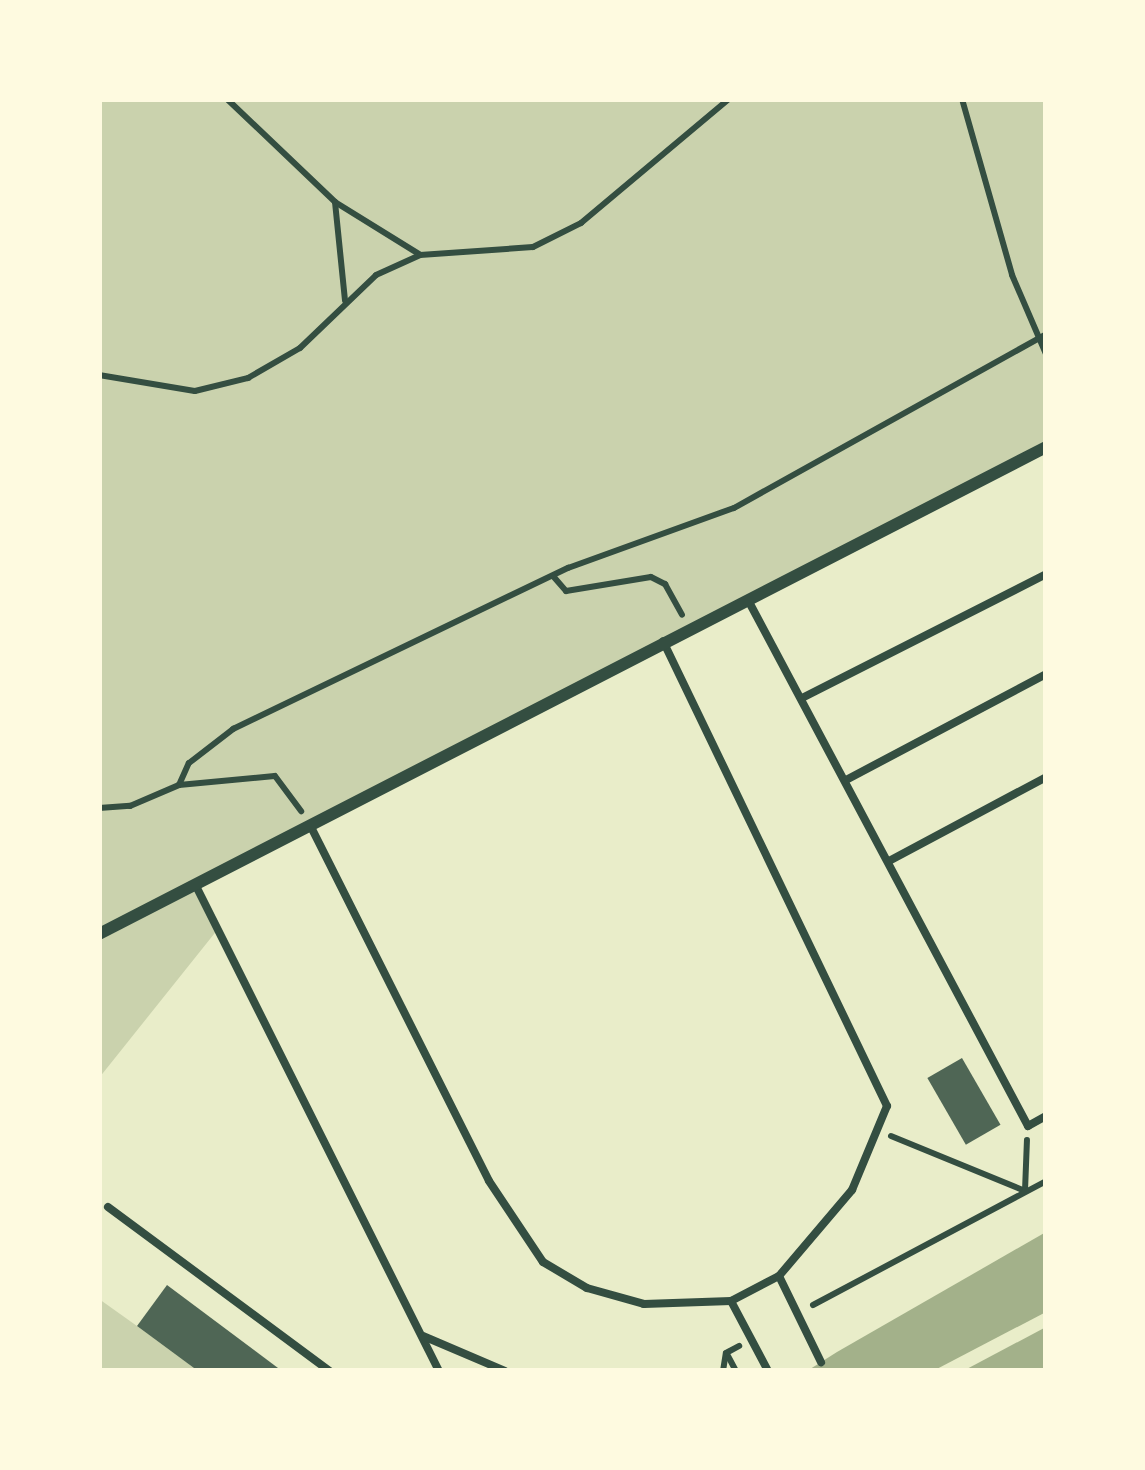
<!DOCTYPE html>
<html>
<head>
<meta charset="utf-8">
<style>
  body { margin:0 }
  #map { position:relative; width:1145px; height:1470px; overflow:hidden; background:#e9edc9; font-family:Mulish,sans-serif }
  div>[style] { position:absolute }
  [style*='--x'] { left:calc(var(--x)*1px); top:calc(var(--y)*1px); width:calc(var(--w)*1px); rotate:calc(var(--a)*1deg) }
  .green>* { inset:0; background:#cad2ad }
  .water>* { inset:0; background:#a3b18a }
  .pier>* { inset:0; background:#e9edc9 }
  .building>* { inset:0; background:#4f6655; transform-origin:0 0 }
  .path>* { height:6px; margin:-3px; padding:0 3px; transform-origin:3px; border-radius:3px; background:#344e41 }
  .service>* { height:8px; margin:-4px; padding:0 4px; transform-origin:4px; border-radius:4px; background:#344e41 }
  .minor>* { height:12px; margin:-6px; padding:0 6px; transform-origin:6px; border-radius:6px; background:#344e41 }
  span { translate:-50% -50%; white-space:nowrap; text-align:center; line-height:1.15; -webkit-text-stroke:9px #fefae0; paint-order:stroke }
  .frame { position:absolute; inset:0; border:102px solid #fefae0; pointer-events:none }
</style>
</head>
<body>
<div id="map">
  <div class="green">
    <div style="clip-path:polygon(99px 99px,1046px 99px,1046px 447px,195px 883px,218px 929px,99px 1078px)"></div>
    <div style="clip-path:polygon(99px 1299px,137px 1326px,198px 1371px,99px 1371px)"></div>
  </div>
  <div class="water">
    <div style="clip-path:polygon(1046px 1232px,1046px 1371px,807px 1371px,837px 1352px)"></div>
  </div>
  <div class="pier">
    <div style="clip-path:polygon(1046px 1312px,1046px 1327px,963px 1371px,933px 1371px)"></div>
  </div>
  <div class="building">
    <div style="left:962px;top:1058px;width:77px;height:40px;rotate:60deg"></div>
    <div style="clip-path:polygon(167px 1285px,282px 1371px,198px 1371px,137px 1326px)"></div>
  </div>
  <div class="path">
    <div style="--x:227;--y:99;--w:149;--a:43.6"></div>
    <div style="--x:335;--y:202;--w:99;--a:84.2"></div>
    <div style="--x:962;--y:99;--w:183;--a:74.1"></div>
    <div style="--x:1012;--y:275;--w:86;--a:66.7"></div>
    <div style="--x:335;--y:202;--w:99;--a:31.8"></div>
    <div style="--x:99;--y:375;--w:97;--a:9.5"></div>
    <div style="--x:195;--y:391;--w:55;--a:-13.8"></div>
    <div style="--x:248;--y:378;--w:60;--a:-30"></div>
    <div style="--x:300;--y:348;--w:105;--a:-43.8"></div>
    <div style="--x:376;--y:275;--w:48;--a:-24.4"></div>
    <div style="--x:420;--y:255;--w:113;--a:-4"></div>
    <div style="--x:533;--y:247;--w:54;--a:-26.6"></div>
    <div style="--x:581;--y:223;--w:193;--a:-40"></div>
    <div style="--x:553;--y:576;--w:20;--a:49"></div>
    <div style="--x:566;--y:591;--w:86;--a:-9.4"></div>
    <div style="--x:651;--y:577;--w:16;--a:27"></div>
    <div style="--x:665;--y:584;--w:35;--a:61"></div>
    <div style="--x:179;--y:785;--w:24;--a:-66"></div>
    <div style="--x:189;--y:763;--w:56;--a:-37.7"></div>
    <div style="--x:233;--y:729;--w:372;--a:-25.7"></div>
    <div style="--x:568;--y:568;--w:177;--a:-19.9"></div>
    <div style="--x:734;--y:508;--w:357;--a:-29.1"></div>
    <div style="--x:99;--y:808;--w:31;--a:-4"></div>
    <div style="--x:130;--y:806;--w:53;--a:-23.2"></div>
    <div style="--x:179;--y:785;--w:96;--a:-5.4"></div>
    <div style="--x:275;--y:776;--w:44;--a:53.4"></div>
    <div style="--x:891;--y:1136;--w:145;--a:22.3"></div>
    <div style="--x:1025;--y:1191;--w:51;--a:-87.8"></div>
    <div style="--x:813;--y:1305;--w:264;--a:-28"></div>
    <div style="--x:728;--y:1356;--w:17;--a:62"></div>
    <div style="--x:723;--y:1371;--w:18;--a:-81"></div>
    <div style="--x:726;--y:1353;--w:15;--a:-28"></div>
  </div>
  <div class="service">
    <div style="--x:748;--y:600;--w:596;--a:61.97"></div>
    <div style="--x:1028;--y:1126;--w:21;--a:-29"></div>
    <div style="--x:802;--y:698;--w:274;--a:-26.9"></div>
    <div style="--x:846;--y:780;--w:226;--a:-27.9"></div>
    <div style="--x:310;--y:825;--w:398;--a:63.3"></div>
    <div style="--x:489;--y:1181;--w:97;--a:56.3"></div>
    <div style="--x:543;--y:1262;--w:51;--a:30.6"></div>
    <div style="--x:587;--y:1288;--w:59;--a:15.7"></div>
    <div style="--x:644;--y:1304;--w:87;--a:-2"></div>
    <div style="--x:731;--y:1301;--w:54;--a:-27.5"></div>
    <div style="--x:779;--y:1276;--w:113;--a:-49.7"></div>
    <div style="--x:852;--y:1190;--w:91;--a:-67.4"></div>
    <div style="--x:887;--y:1106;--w:516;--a:-115.72"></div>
    <div style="--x:889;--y:861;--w:178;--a:-28.1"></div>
    <div style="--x:195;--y:884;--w:545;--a:63.39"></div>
    <div style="--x:108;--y:1207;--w:276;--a:36.5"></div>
    <div style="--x:779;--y:1276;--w:96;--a:64"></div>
    <div style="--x:731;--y:1301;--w:79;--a:62.1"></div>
    <div style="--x:423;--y:1336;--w:89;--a:23.1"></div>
  </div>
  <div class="minor">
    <div style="--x:99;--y:934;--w:1065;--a:-27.21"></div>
  </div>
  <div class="frame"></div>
</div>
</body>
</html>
